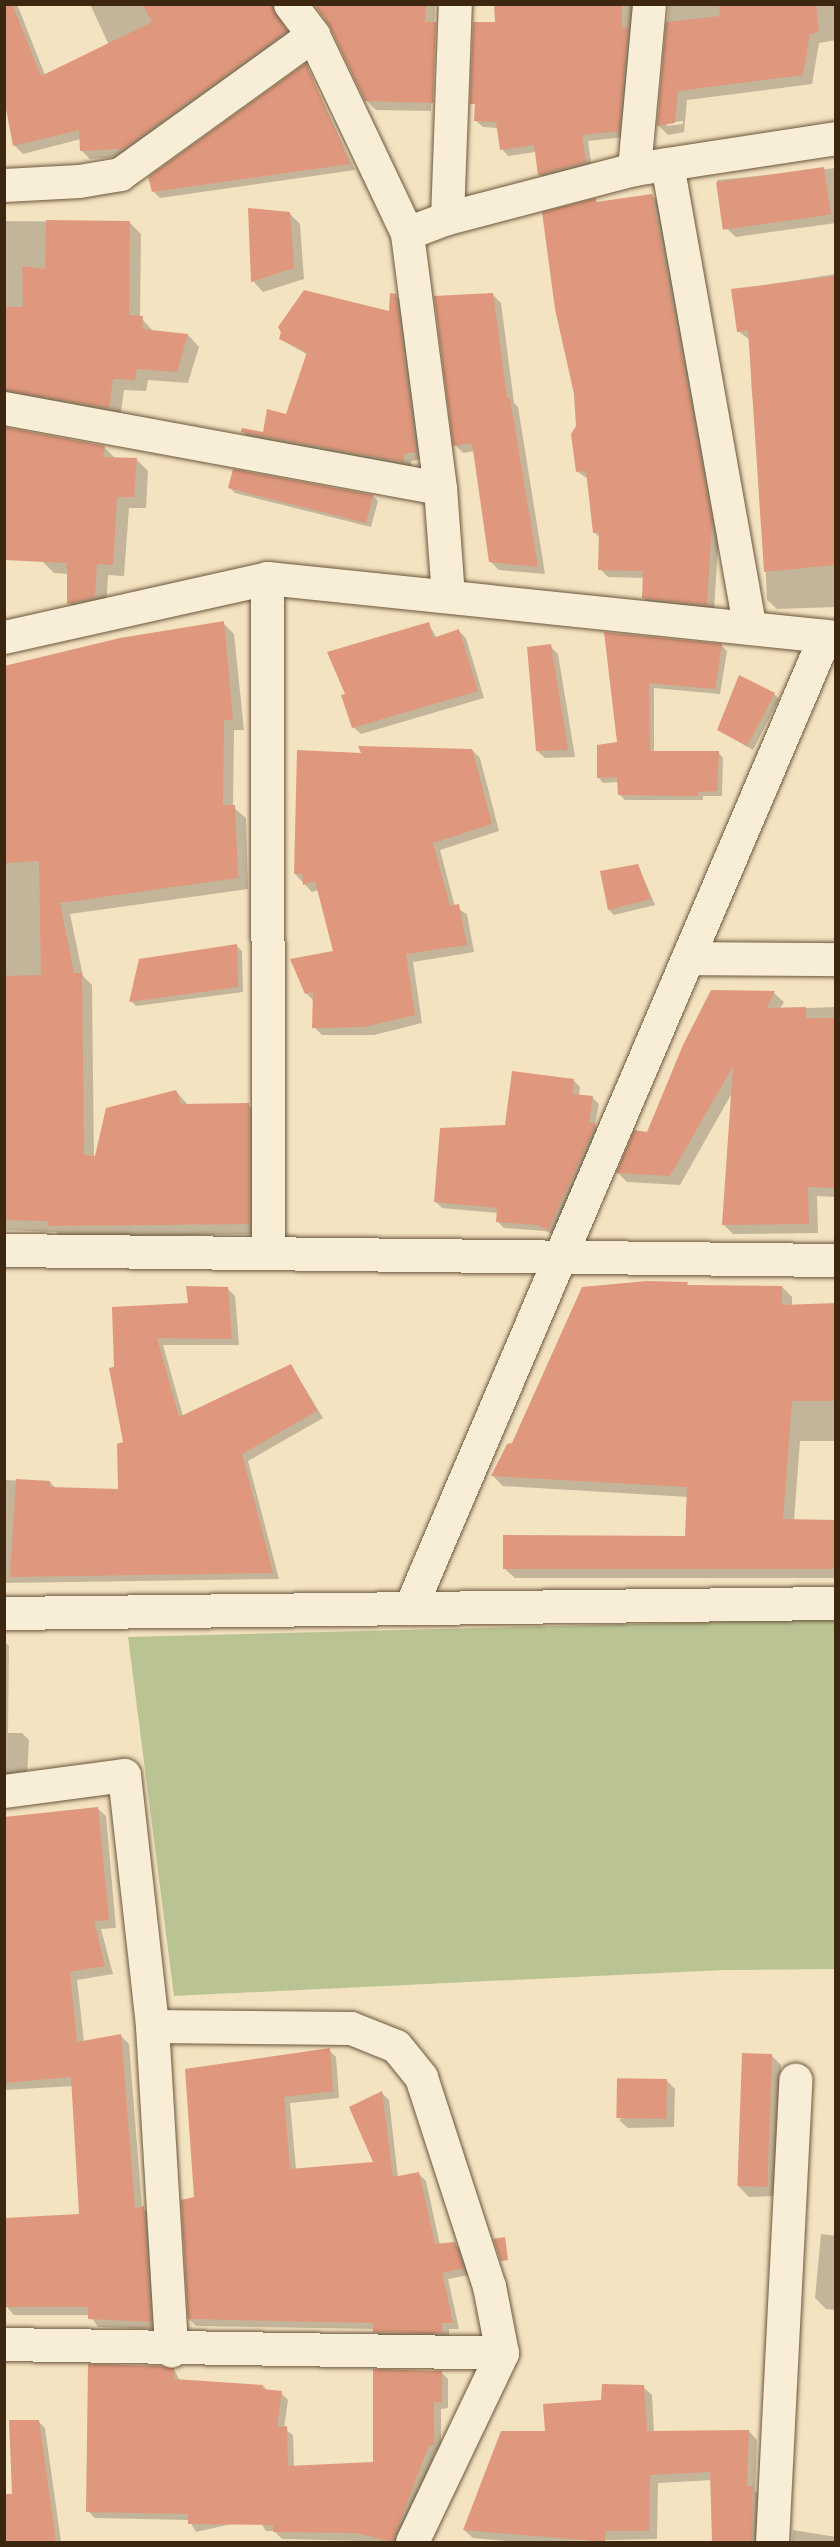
<!DOCTYPE html>
<html>
<head>
<meta charset="utf-8">
<style>
  body { margin:0 }
  #map { position:relative; width:840px; height:2547px; overflow:hidden; background:#f4e3c0; font-family:"Gentium Book Plus",serif }
  div>[style] { position:absolute }
  [style*='--x'] { left:calc(var(--x)*1px); top:calc(var(--y)*1px); width:calc(var(--w)*1px); rotate:calc(var(--a)*1deg) }
  .green>* { inset:0; background:#bac493 }
  .shadow>* { inset:0; background:#0003 }
  .building>* { inset:0; background:#df987d; transform-origin:0 0 }
  .roads { filter:drop-shadow(0 0 2px #6c563c) drop-shadow(0 0 2px #6c563c) }
  .street>* { height:33px; margin:-16.5px; padding:0 16.5px; transform-origin:16.5px; border-radius:16.5px; background:#f8edd6 }
  span { translate:-50% -50%; white-space:nowrap; text-align:center; line-height:1.15; -webkit-text-stroke:5px #f8edd6; paint-order:stroke }
  .frame { position:absolute; inset:0; border:6px solid #3e2710; pointer-events:none }
</style>
</head>
<body>
<div id="map">
  <div class="green">
    <div style="clip-path:polygon(835px 1619px,835px 1969px,723px 1970px,174px 1996px,128px 1637px)"></div>
  </div>
  <div class="shadow">
    <div style="clip-path:polygon(4px 4px,17px 4px,45px 75px,109px 45px,90px 4px,270px 4px,294px 40px,132px 156px,90px 159px,82px 151px,81px 139px,23px 154px,15px 146px)"></div>
    <div style="clip-path:polygon(315px 4px,435px 4px,431px 111px,376px 110px,366px 100px,331px 26px)"></div>
    <div style="clip-path:polygon(495px 4px,638px 4px,625px 137px,588px 141px,592px 169px,546px 181px,539px 174px,536px 152px,508px 156px,502px 149px,498px 128px,483px 127px,476px 121px,496px 23px)"></div>
    <div style="clip-path:polygon(evenodd,836px 4px,836px 40px,819px 43px,812px 84px,687px 100px,684px 132px,668px 135px,658px 125px,669px 4px,836px 4px,683px 121px,683px 124px,667px 126px,667px 123px,683px 121px)"></div>
    <div style="clip-path:polygon(306px 65px,355px 170px,160px 198px,154px 192px)"></div>
    <div style="clip-path:polygon(836px 168px,836px 223px,736px 237px,726px 228px,717px 180px)"></div>
    <div style="clip-path:polygon(652px 196px,660px 203px,719px 530px,714px 612px,651px 605px,643px 597px,644px 578px,608px 577px,600px 569px,600px 538px,594px 532px,588px 479px,578px 472px,595px 200px,599px 204px)"></div>
    <div style="clip-path:polygon(289px 213px,300px 224px,304px 279px,263px 292px,253px 281px)"></div>
    <div style="clip-path:polygon(4px 221px,129px 222px,141px 234px,140px 317px,154px 332px,188px 335px,199px 347px,188px 383px,148px 380px,146px 391px,124px 390px,120px 419px,4px 406px)"></div>
    <div style="clip-path:polygon(836px 274px,836px 607px,777px 609px,767px 600px,758px 403px,752px 397px,750px 340px,738px 331px,733px 290px)"></div>
    <div style="clip-path:polygon(395px 295px,403px 303px,423px 459px,411px 461px,411px 469px,250px 439px,243px 432px,265px 434px,287px 415px,308px 355px,280px 339px,391px 313px)"></div>
    <div style="clip-path:polygon(493px 295px,501px 303px,514px 403px,518px 407px,545px 574px,499px 570px,491px 562px,475px 451px,463px 453px,455px 445px)"></div>
    <div style="clip-path:polygon(104px 447px,116px 459px,137px 460px,148px 471px,146px 508px,129px 508px,124px 576px,108px 575px,106px 609px,80px 614px,69px 603px,69px 574px,54px 573px,42px 561px)"></div>
    <div style="clip-path:polygon(230px 488px,373px 496px,378px 501px,371px 527px,235px 493px)"></div>
    <div style="clip-path:polygon(223px 623px,234px 634px,244px 730px,234px 730px,233px 807px,246px 818px,248px 889px,70px 914px,83px 976px,92px 985px,94px 1162px,176px 1091px,188px 1105px,248px 1105px,259px 1116px,260px 1234px,74px 1237px,61px 1236px,56px 1232px,4px 1230px,4px 667px)"></div>
    <div style="clip-path:polygon(428px 623px,437px 638px,459px 631px,466px 638px,484px 698px,361px 734px,353px 727px)"></div>
    <div style="clip-path:polygon(606px 633px,721px 645px,727px 651px,720px 694px,654px 688px,654px 753px,718px 752px,723px 758px,722px 796px,703px 796px,703px 800px,625px 800px,620px 795px,619px 782px,603px 783px,598px 777px,618px 743px)"></div>
    <div style="clip-path:polygon(550px 646px,558px 654px,575px 757px,545px 758px,537px 751px)"></div>
    <div style="clip-path:polygon(774px 694px,779px 699px,753px 750px,718px 730px)"></div>
    <div style="clip-path:polygon(472px 750px,480px 758px,499px 831px,440px 850px,455px 907px,467px 914px,474px 952px,413px 962px,422px 1023px,374px 1035px,322px 1035px,314px 1027px,314px 1001px,306px 993px,335px 953px,319px 890px,312px 892px,295px 874px,363px 754px)"></div>
    <div style="clip-path:polygon(638px 865px,655px 905px,614px 915px,609px 910px)"></div>
    <div style="clip-path:polygon(237px 946px,242px 951px,243px 992px,136px 1006px,131px 1001px,140px 960px)"></div>
    <div style="clip-path:polygon(712px 992px,774px 993px,784px 1002px,780px 1009px,836px 1007px,836px 1197px,817px 1196px,818px 1233px,733px 1234px,723px 1224px,732px 1093px,680px 1185px,627px 1182px,618px 1173px,648px 1134px)"></div>
    <div style="clip-path:polygon(573px 1080px,580px 1087px,579px 1096px,592px 1097px,599px 1104px,595px 1125px,602px 1132px,555px 1235px,545px 1231px,504px 1228px,497px 1221px,498px 1213px,442px 1208px,436px 1202px,507px 1126px)"></div>
    <div style="clip-path:polygon(687px 1284px,690px 1287px,782px 1287px,792px 1297px,792px 1306px,836px 1304px,836px 1441px,800px 1441px,794px 1521px,836px 1522px,836px 1578px,515px 1578px,504px 1568px,687px 1537px,688px 1497px,503px 1486px,493px 1476px,513px 1444px)"></div>
    <div style="clip-path:polygon(228px 1289px,235px 1296px,239px 1345px,163px 1345px,183px 1416px,291px 1365px,323px 1418px,248px 1461px,279px 1579px,4px 1583px,4px 1480px,50px 1482px,56px 1489px,119px 1490px,124px 1443px,111px 1369px,189px 1305px)"></div>
    <div style="clip-path:polygon(4px 1641px,9px 1646px,8px 1733px,22px 1733px,29px 1740px,27px 1776px,4px 1776px)"></div>
    <div style="clip-path:polygon(97px 1808px,106px 1816px,116px 1928px,101px 1929px,113px 1974px,77px 1980px,84px 2042px,121px 2036px,129px 2044px,142px 2208px,152px 2216px,158px 2329px,98px 2327px,90px 2315px,14px 2315px,6px 2306px,80px 2215px,73px 2086px,4px 2090px,4px 1820px)"></div>
    <div style="clip-path:polygon(329px 2050px,336px 2057px,339px 2098px,290px 2103px,296px 2170px,375px 2163px,382px 2093px,389px 2100px,398px 2178px,419px 2174px,426px 2181px,440px 2245px,455px 2244px,462px 2251px,469px 2275px,448px 2279px,459px 2329px,449px 2329px,449px 2339px,381px 2338px,374px 2329px,196px 2326px,189px 2319px,196px 2198px,186px 2070px)"></div>
    <div style="clip-path:polygon(771px 2055px,781px 2065px,777px 2196px,749px 2197px,739px 2187px)"></div>
    <div style="clip-path:polygon(667px 2081px,675px 2089px,674px 2127px,628px 2128px,619px 2120px)"></div>
    <div style="clip-path:polygon(821px 2234px,836px 2236px,836px 2310px,826px 2309px,815px 2298px)"></div>
    <div style="clip-path:polygon(174px 2369px,180px 2381px,263px 2386px,268px 2391px,281px 2393px,288px 2400px,284px 2428px,293px 2435px,294px 2467px,374px 2463px,441px 2372px,448px 2379px,448px 2408px,441px 2409px,441px 2451px,436px 2451px,401px 2542px,282px 2539px,274px 2531px,266px 2531px,258px 2518px,196px 2532px,189px 2520px,95px 2518px,88px 2511px)"></div>
    <div style="clip-path:polygon(643px 2387px,652px 2395px,654px 2432px,749px 2431px,757px 2440px,755px 2491px,761px 2496px,761px 2542px,714px 2542px,712px 2480px,658px 2483px,657px 2539px,517px 2542px,473px 2538px,464px 2530px,547px 2433px,602px 2401px)"></div>
    <div style="clip-path:polygon(38px 2421px,45px 2428px,61px 2542px,4px 2542px,4px 2495px,14px 2495px)"></div>
    <div style="clip-path:polygon(793px 2530px,836px 2537px,836px 2542px,792px 2542px)"></div>
  </div>
  <div class="building">
    <div style="clip-path:polygon(4px 4px,12px 4px,41px 76px,152px 22px,142px 4px,272px 4px,287px 31px,123px 149px,80px 151px,79px 130px,13px 146px,4px 99px)"></div>
    <div style="clip-path:polygon(314px 4px,426px 4px,425px 22px,436px 22px,433px 103px,365px 101px,330px 27px)"></div>
    <div style="clip-path:polygon(494px 4px,622px 4px,622px 28px,628px 27px,619px 131px,582px 135px,586px 162px,538px 175px,534px 145px,500px 150px,496px 122px,474px 121px,475px 104px,470px 104px,473px 22px,495px 22px)"></div>
    <div style="clip-path:polygon(719px 4px,816px 4px,819px 32px,810px 34px,803px 75px,678px 91px,675px 123px,657px 126px,666px 22px,720px 16px)"></div>
    <div style="clip-path:polygon(306px 63px,350px 164px,152px 192px,148px 177px)"></div>
    <div style="left:824px;top:167px;width:48px;height:109px;rotate:82deg"></div>
    <div style="clip-path:polygon(652px 194px,712px 521px,707px 605px,642px 598px,643px 571px,598px 570px,599px 532px,593px 533px,586px 471px,576px 472px,571px 434px,576px 426px,574px 394px,555px 309px,542px 212px,596px 198px,596px 202px)"></div>
    <div style="clip-path:polygon(248px 208px,290px 212px,294px 268px,251px 282px)"></div>
    <div style="clip-path:polygon(46px 220px,130px 221px,129px 315px,143px 316px,142px 329px,188px 334px,177px 372px,137px 369px,135px 380px,113px 379px,109px 408px,4px 390px,4px 307px,23px 307px,22px 266px,45px 269px)"></div>
    <div style="clip-path:polygon(836px 276px,836px 565px,764px 572px,748px 330px,737px 332px,731px 289px)"></div>
    <div style="clip-path:polygon(304px 290px,389px 311px,390px 293px,396px 294px,416px 452px,404px 454px,404px 462px,241px 432px,242px 428px,263px 432px,267px 409px,286px 414px,307px 352px,279px 339px,281px 332px,278px 327px)"></div>
    <div style="clip-path:polygon(493px 293px,507px 398px,510px 398px,538px 567px,489px 562px,472px 443px,453px 446px,434px 296px)"></div>
    <div style="clip-path:polygon(4px 427px,105px 446px,103px 457px,137px 458px,134px 497px,117px 497px,113px 565px,97px 564px,95px 597px,67px 604px,67px 563px,4px 560px)"></div>
    <div style="clip-path:polygon(233px 469px,373px 495px,366px 523px,228px 488px)"></div>
    <div style="clip-path:polygon(224px 621px,233px 720px,224px 720px,223px 805px,235px 805px,238px 878px,60px 903px,74px 973px,82px 973px,84px 1155px,95px 1156px,106px 1108px,176px 1090px,181px 1104px,249px 1103px,249px 1224px,62px 1226px,48px 1226px,48px 1221px,4px 1220px,4px 976px,41px 975px,39px 861px,6px 863px,4px 666px,120px 638px)"></div>
    <div style="clip-path:polygon(429px 622px,433px 638px,459px 629px,478px 691px,352px 728px,341px 695px,345px 694px,327px 652px)"></div>
    <div style="clip-path:polygon(604px 632px,722px 644px,715px 689px,649px 683px,650px 751px,719px 751px,717px 791px,698px 792px,698px 796px,618px 795px,617px 777px,597px 778px,597px 745px,617px 742px)"></div>
    <div style="clip-path:polygon(551px 644px,568px 750px,536px 751px,527px 647px)"></div>
    <div style="clip-path:polygon(739px 675px,775px 693px,747px 746px,717px 730px)"></div>
    <div style="clip-path:polygon(358px 746px,472px 749px,492px 824px,433px 843px,450px 906px,459px 904px,467px 945px,406px 954px,415px 1015px,365px 1027px,312px 1028px,313px 992px,305px 994px,290px 959px,333px 951px,315px 881px,303px 885px,302px 874px,294px 874px,297px 750px,361px 753px)"></div>
    <div style="clip-path:polygon(638px 864px,651px 899px,608px 910px,600px 871px)"></div>
    <div style="clip-path:polygon(237px 944px,238px 987px,129px 1002px,139px 959px)"></div>
    <div style="clip-path:polygon(711px 990px,775px 991px,767px 1008px,806px 1007px,806px 1018px,836px 1018px,836px 1188px,808px 1187px,809px 1224px,722px 1225px,733px 1066px,670px 1176px,616px 1173px,634px 1130px,647px 1132px,683px 1045px)"></div>
    <div style="clip-path:polygon(512px 1071px,574px 1079px,573px 1094px,593px 1096px,589px 1122px,596px 1124px,548px 1230px,537px 1225px,496px 1222px,497px 1208px,434px 1202px,440px 1128px,505px 1125px)"></div>
    <div style="clip-path:polygon(647px 1281px,688px 1282px,687px 1285px,782px 1286px,782px 1305px,836px 1303px,836px 1401px,792px 1401px,783px 1519px,836px 1520px,836px 1569px,503px 1569px,503px 1535px,685px 1536px,687px 1487px,491px 1476px,507px 1444px,512px 1443px,582px 1287px)"></div>
    <div style="clip-path:polygon(186px 1286px,228px 1287px,232px 1339px,157px 1338px,179px 1417px,291px 1364px,317px 1411px,242px 1454px,273px 1573px,10px 1577px,16px 1479px,50px 1481px,50px 1487px,118px 1489px,117px 1444px,123px 1442px,109px 1368px,114px 1367px,112px 1307px,188px 1303px)"></div>
    <div style="clip-path:polygon(98px 1807px,109px 1920px,94px 1921px,105px 1966px,70px 1972px,77px 2042px,121px 2034px,135px 2208px,144px 2206px,151px 2322px,88px 2319px,88px 2307px,4px 2307px,4px 2218px,79px 2214px,71px 2077px,4px 2083px,4px 1817px)"></div>
    <div style="clip-path:polygon(330px 2048px,333px 2091px,284px 2097px,290px 2169px,373px 2162px,349px 2107px,382px 2091px,393px 2177px,419px 2172px,435px 2244px,455px 2242px,464px 2268px,442px 2273px,453px 2323px,442px 2323px,442px 2333px,373px 2332px,373px 2323px,188px 2319px,181px 2200px,194px 2197px,185px 2069px)"></div>
    <div style="left:772px;top:2054px;width:133px;height:30px;rotate:92deg"></div>
    <div style="left:667px;top:2079px;width:40px;height:50px;rotate:91deg"></div>
    <div style="clip-path:polygon(505px 2237px,508px 2260px,501px 2261px,493px 2239px)"></div>
    <div style="clip-path:polygon(88px 2364px,161px 2366px,174px 2368px,174px 2379px,263px 2385px,262px 2389px,282px 2391px,277px 2427px,287px 2426px,288px 2466px,373px 2462px,373px 2369px,442px 2371px,442px 2402px,434px 2402px,434px 2445px,429px 2445px,392px 2542px,356px 2533px,273px 2532px,273px 2525px,188px 2524px,188px 2514px,86px 2512px)"></div>
    <div style="clip-path:polygon(602px 2384px,644px 2385px,647px 2431px,749px 2430px,747px 2486px,753px 2486px,752px 2542px,712px 2542px,710px 2472px,650px 2475px,649px 2531px,605px 2531px,605px 2542px,463px 2530px,501px 2431px,545px 2431px,543px 2404px,601px 2400px)"></div>
    <div style="clip-path:polygon(9px 2420px,39px 2420px,56px 2542px,4px 2542px,4px 2494px,12px 2494px)"></div>
  </div>
  <div class="roads">
    <div class="street">
      <div style="--x:290;--y:4;--w:39;--a:53"></div>
      <div style="--x:313;--y:35;--w:219;--a:64.6"></div>
      <div style="--x:667;--y:164;--w:471;--a:79.9"></div>
      <div style="--x:634;--y:169;--w:166;--a:-84.8"></div>
      <div style="--x:4;--y:185;--w:75;--a:-3.1"></div>
      <div style="--x:79;--y:181;--w:42;--a:-9.7"></div>
      <div style="--x:120;--y:174;--w:238;--a:-35.8"></div>
      <div style="--x:447;--y:218;--w:193;--a:-14.7"></div>
      <div style="--x:634;--y:169;--w:204;--a:-8.7"></div>
      <div style="--x:4;--y:408;--w:443;--a:10.4"></div>
      <div style="--x:267;--y:578;--w:675;--a:89.92"></div>
      <div style="--x:448;--y:596;--w:108;--a:-94.2"></div>
      <div style="--x:440;--y:488;--w:257;--a:-97.4"></div>
      <div style="--x:407;--y:233;--w:43;--a:-20.6"></div>
      <div style="--x:447;--y:218;--w:214;--a:-87.9"></div>
      <div style="--x:4;--y:637;--w:270;--a:-12.6"></div>
      <div style="--x:267;--y:578;--w:572;--a:5.92"></div>
      <div style="--x:688;--y:958;--w:148;--a:0.4"></div>
      <div style="--x:4;--y:1250;--w:832;--a:0.69"></div>
      <div style="--x:410;--y:1608;--w:1057;--a:-66.88"></div>
      <div style="--x:4;--y:1613;--w:832;--a:-0.69"></div>
      <div style="--x:4;--y:1791;--w:121;--a:-7.6"></div>
      <div style="--x:124;--y:1775;--w:253;--a:83.6"></div>
      <div style="--x:152;--y:2026;--w:325;--a:86.6"></div>
      <div style="--x:152;--y:2026;--w:199;--a:0.6"></div>
      <div style="--x:351;--y:2028;--w:48;--a:21.8"></div>
      <div style="--x:396;--y:2046;--w:40;--a:51"></div>
      <div style="--x:421;--y:2077;--w:220;--a:72"></div>
      <div style="--x:489;--y:2286;--w:68;--a:79"></div>
      <div style="--x:502;--y:2353;--w:209;--a:115.5"></div>
      <div style="--x:4;--y:2344;--w:498;--a:1"></div>
      <div style="--x:772;--y:2542;--w:463;--a:-87.1"></div>
    </div>
  </div>
  <div class="frame"></div>
</div>
</body>
</html>
